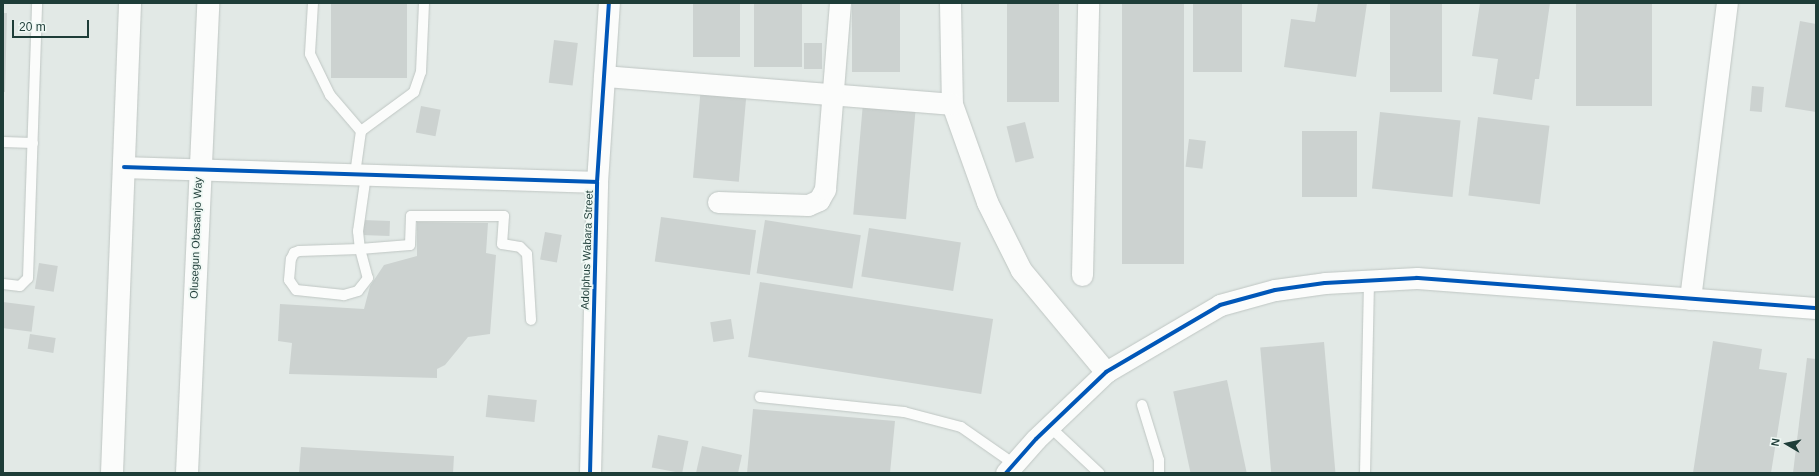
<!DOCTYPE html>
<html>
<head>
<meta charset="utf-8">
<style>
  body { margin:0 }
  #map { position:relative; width:1819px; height:476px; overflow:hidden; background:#e2e9e6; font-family:Arial,sans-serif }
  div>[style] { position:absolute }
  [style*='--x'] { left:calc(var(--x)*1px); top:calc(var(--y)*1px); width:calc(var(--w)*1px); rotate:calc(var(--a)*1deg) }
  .building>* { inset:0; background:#ccd2d0; transform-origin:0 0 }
  .roads { filter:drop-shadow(0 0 1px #bfc6c3) drop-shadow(0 0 1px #bfc6c3) }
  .lane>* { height:10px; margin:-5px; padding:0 5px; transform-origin:5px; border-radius:5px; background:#fbfcfb }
  .street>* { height:21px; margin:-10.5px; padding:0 10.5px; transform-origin:10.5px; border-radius:10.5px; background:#fbfcfb }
  .secondary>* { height:22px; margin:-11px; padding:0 11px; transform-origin:11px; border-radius:11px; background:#fbfcfb }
  .cycleway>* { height:4px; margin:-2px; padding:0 2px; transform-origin:2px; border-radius:2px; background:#0057b8 }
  span { translate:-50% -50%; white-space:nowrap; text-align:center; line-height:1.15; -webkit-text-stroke:3.5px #eff8f4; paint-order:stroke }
  .street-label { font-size:11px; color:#1e3d38 }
  .frame { position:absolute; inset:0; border:4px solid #1e3d38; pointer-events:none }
  .north { position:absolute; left:1767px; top:424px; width:40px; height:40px; -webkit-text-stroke:3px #eff8f4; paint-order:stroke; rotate:279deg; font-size:11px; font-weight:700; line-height:16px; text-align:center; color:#1e3d38 }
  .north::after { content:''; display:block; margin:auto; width:14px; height:18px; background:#1e3d38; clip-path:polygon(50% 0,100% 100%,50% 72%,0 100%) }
  .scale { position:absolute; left:12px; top:20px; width:77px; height:18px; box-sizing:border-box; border:2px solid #1e3d38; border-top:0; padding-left:5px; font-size:12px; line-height:14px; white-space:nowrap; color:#1e3d38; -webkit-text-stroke:3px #eff8f4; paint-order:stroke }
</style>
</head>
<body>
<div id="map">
  <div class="building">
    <div style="left:331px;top:3px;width:76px;height:75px"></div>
    <div style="left:693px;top:3px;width:47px;height:54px"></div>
    <div style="left:754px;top:3px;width:48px;height:64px"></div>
    <div style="left:852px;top:3px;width:48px;height:69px"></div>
    <div style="left:1007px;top:3px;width:52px;height:99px"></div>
    <div style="left:1122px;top:3px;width:62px;height:261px"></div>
    <div style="left:1193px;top:3px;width:49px;height:69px"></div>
    <div style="clip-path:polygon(1318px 3px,1367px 3px,1356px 77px,1284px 67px,1291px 19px,1315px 22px)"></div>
    <div style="left:1390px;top:3px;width:52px;height:89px"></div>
    <div style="clip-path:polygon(1480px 3px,1550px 3px,1539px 79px,1535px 79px,1532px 100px,1493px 94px,1498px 59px,1472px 56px)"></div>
    <div style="left:1576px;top:3px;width:76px;height:103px"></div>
    <div style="clip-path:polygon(3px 13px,7px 13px,5px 92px,3px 92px)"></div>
    <div style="clip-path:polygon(1800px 21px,1816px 24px,1816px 112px,1785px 107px)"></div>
    <div style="left:554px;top:40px;width:24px;height:43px;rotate:7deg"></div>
    <div style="left:804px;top:43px;width:18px;height:26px"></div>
    <div style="left:701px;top:86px;width:46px;height:92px;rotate:5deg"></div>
    <div style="left:1752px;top:86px;width:12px;height:25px;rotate:5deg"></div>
    <div style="left:863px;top:103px;width:53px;height:112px;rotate:5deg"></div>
    <div style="left:421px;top:106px;width:20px;height:27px;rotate:11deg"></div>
    <div style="left:1380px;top:112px;width:81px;height:77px;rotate:6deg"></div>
    <div style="left:1478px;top:117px;width:72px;height:79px;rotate:7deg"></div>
    <div style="left:1025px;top:122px;width:37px;height:19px;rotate:76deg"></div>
    <div style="left:1302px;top:131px;width:55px;height:66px"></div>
    <div style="left:1189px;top:139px;width:17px;height:28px;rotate:7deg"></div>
    <div style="left:661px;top:217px;width:96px;height:45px;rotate:8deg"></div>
    <div style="left:362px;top:220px;width:28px;height:15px;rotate:2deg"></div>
    <div style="left:765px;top:220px;width:97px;height:54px;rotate:9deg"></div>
    <div style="clip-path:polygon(417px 222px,488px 223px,486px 253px,496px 255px,490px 334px,468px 337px,445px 365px,437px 369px,437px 378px,289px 374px,292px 343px,278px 341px,280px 304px,364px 309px,370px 286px,384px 265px,417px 256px)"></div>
    <div style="left:869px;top:228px;width:93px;height:49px;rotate:9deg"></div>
    <div style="left:545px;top:232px;width:17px;height:28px;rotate:10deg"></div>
    <div style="left:39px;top:263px;width:19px;height:26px;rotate:9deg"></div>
    <div style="left:760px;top:282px;width:236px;height:76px;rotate:9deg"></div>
    <div style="left:3px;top:302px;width:32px;height:26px;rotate:7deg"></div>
    <div style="left:731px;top:319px;width:20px;height:21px;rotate:81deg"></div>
    <div style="left:30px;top:334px;width:26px;height:15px;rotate:9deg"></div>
    <div style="clip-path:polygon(1713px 341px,1762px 349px,1759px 369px,1787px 373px,1771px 473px,1693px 473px)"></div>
    <div style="left:1324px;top:342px;width:131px;height:64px;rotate:85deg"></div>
    <div style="clip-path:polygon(1807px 358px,1816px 359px,1816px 473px,1793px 473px)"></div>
    <div style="left:1227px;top:380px;width:95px;height:55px;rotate:78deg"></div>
    <div style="left:488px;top:395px;width:49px;height:22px;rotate:6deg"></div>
    <div style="clip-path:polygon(753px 409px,895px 421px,890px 473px,747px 473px)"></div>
    <div style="left:658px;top:435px;width:31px;height:33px;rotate:11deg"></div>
    <div style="clip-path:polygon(702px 446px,742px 455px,738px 473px,696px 473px)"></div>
    <div style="clip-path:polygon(301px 447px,454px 456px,453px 473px,299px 473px)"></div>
  </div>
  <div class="roads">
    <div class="lane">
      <div style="--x:313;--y:3;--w:51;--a:93.4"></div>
      <div style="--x:310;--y:54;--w:46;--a:64"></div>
      <div style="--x:330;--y:95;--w:48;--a:49.3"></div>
      <div style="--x:361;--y:131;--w:43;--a:97.9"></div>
      <div style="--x:361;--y:131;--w:66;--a:-36.3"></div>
      <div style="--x:414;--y:92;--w:21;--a:-71"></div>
      <div style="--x:421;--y:72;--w:69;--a:-87.5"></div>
      <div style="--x:3;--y:142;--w:30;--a:2"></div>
      <div style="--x:366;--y:175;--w:57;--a:98.1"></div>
      <div style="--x:358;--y:231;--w:18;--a:84"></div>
      <div style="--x:360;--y:249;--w:30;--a:75"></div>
      <div style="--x:368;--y:278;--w:16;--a:128"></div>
      <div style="--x:358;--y:291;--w:15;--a:164"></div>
      <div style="--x:344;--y:295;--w:48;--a:-174.1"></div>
      <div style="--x:296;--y:290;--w:12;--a:-125"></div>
      <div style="--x:289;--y:280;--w:21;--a:-85"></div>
      <div style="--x:291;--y:259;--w:7;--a:-63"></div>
      <div style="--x:294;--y:253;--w:5;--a:-22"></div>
      <div style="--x:299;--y:251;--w:61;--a:-1.9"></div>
      <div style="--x:360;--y:249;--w:50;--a:-4.6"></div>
      <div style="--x:410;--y:245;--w:29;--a:-88"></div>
      <div style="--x:411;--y:216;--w:93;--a:0"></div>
      <div style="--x:504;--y:216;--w:28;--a:94"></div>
      <div style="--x:502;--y:244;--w:18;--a:9"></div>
      <div style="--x:520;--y:247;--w:10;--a:45"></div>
      <div style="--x:527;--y:254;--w:66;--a:86.5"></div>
      <div style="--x:3;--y:284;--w:17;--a:7"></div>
      <div style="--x:20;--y:286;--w:11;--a:-45"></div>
      <div style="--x:28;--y:278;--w:275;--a:-88.1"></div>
      <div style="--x:760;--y:397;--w:145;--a:5.9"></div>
      <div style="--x:904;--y:412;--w:59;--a:14.7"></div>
      <div style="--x:961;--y:427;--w:65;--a:34.9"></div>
      <div style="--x:1142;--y:405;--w:58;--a:72.8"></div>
      <div style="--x:1159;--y:460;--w:13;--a:90"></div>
      <div style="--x:1049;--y:426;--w:69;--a:43.2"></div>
      <div style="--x:1365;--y:473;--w:192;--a:-88.8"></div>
    </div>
    <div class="street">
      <div style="--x:950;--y:3;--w:101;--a:88.9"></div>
      <div style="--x:952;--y:104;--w:104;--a:70.3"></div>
      <div style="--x:987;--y:202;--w:76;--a:63.4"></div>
      <div style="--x:1021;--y:270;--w:133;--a:50.2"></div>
      <div style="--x:604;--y:76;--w:349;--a:4.6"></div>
      <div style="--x:124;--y:167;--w:473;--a:1.8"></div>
      <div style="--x:718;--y:202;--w:90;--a:1.9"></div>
      <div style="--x:808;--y:205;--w:12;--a:-24"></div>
      <div style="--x:819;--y:200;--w:13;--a:-61"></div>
      <div style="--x:825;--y:189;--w:187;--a:-85.4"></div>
      <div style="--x:1082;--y:275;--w:272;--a:-88.7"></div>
      <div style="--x:1690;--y:299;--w:298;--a:-82.9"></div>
      <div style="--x:590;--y:473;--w:291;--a:-88.6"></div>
      <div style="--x:597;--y:182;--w:179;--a:-86.2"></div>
      <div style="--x:1006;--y:473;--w:45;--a:-48.6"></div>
      <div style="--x:1036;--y:439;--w:97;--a:-43.7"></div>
      <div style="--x:1106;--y:372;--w:132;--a:-30.4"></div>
      <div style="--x:1220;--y:305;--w:57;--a:-15.3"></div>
      <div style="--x:1275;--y:290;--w:50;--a:-8"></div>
      <div style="--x:1325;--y:283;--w:92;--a:-3.1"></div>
      <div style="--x:1417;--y:278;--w:400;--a:4.3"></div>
    </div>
    <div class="secondary">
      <div style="--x:112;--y:473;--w:470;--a:-87.8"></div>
      <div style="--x:187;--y:473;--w:470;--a:-87.4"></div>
    </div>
  </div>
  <div class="cycleway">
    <div style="--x:124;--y:167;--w:473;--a:1.8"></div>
    <div style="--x:590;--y:473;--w:291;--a:-88.6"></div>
    <div style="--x:597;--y:182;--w:179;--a:-86.2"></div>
    <div style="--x:1006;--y:473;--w:45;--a:-48.6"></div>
    <div style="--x:1036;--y:439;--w:97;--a:-43.7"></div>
    <div style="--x:1106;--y:372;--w:132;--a:-30.4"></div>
    <div style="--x:1220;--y:305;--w:57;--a:-15.3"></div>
    <div style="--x:1275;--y:290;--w:50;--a:-8"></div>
    <div style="--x:1325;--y:283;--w:92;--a:-3.1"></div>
    <div style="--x:1417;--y:278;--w:400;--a:4.3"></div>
  </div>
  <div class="street-label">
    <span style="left:196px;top:238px;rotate:-88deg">Olusegun Obasanjo Way</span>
    <span style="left:587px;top:250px;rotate:-88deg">Adolphus Wabara Street</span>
  </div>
  <div class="frame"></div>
  <div class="north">N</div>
  <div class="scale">20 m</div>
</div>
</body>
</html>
